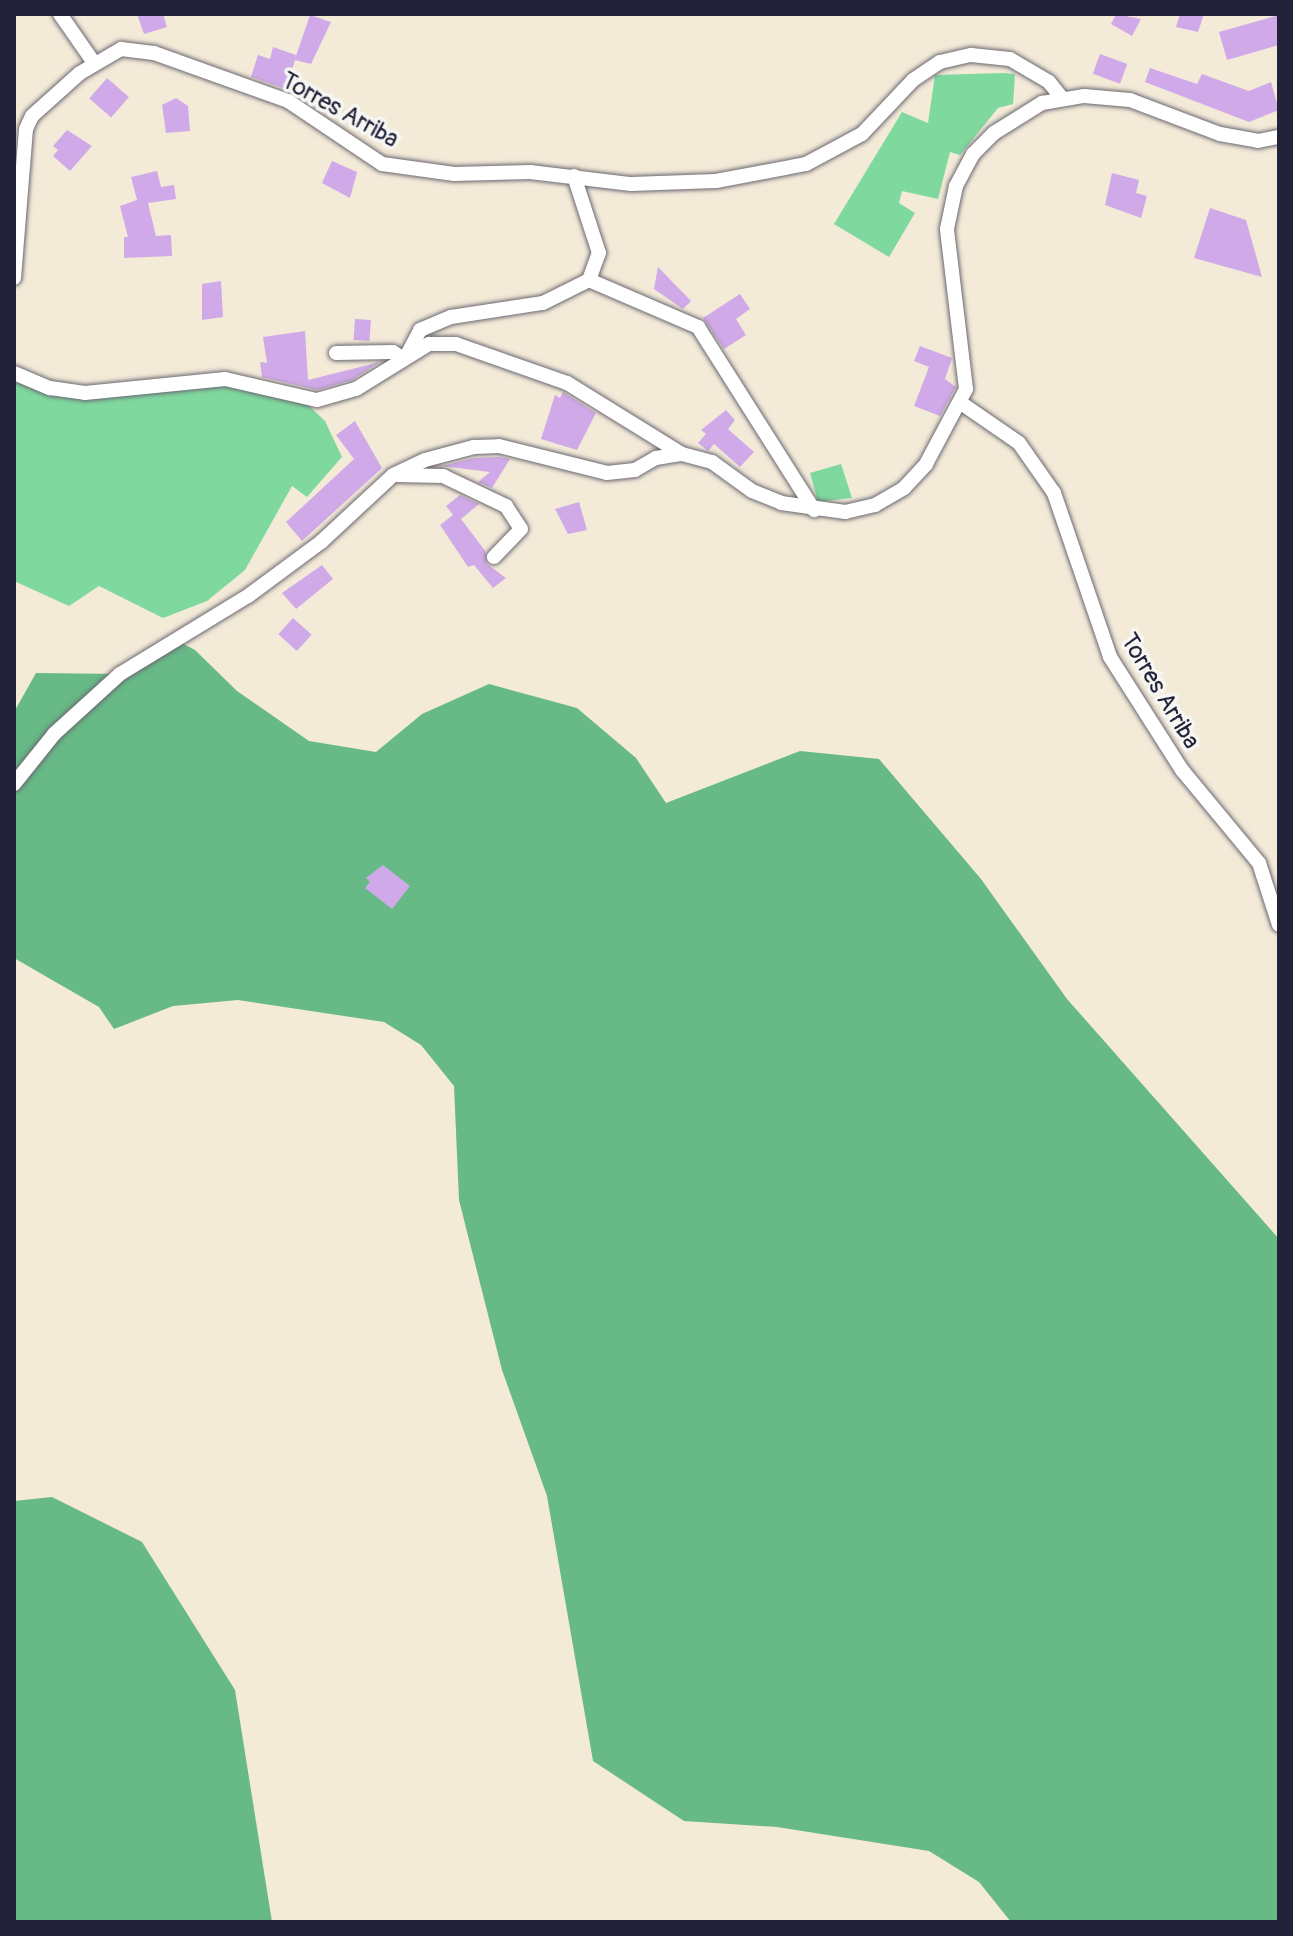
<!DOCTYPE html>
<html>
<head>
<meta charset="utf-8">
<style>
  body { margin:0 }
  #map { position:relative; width:1293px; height:1936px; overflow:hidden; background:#f3ead8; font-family:Pangolin,sans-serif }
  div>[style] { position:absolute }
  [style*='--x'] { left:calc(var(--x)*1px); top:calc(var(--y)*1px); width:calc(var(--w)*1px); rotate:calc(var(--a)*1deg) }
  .green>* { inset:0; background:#7fd99f }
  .forest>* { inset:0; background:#67b986 }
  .building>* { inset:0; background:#d0aae8; transform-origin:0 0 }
  .roads { filter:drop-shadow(0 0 2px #6b6872) drop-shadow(0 0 2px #6b6872) }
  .street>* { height:14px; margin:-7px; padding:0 7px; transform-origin:7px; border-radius:7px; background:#fff }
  span { translate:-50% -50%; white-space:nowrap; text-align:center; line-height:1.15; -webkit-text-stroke:7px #f6f6f2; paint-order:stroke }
  .street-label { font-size:24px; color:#22223b }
  .frame { position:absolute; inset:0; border:16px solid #22223b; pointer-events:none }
</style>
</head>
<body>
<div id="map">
  <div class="green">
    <div style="clip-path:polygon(1003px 73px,1015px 74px,1013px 104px,998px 108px,960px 155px,950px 152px,938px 199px,902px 191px,899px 203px,915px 213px,889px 257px,834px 224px,902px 112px,928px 123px,935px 75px)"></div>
    <div style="clip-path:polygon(14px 380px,51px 393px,227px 384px,305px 402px,325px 421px,342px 457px,307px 497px,292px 486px,245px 570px,207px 601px,163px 618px,99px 586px,69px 606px,14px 581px)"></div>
    <div style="clip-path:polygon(841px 464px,852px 498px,818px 502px,810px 473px)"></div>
  </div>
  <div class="forest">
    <div style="clip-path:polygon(178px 641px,195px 650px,237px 691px,309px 741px,376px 752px,422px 714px,489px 684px,577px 708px,636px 758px,666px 803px,800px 751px,879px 759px,981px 879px,1067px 999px,1279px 1239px,1279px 1922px,1011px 1922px,979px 1882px,929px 1851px,777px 1827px,684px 1821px,593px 1761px,547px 1496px,502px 1370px,459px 1200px,454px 1086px,421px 1045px,384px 1022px,238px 1000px,173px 1006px,114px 1029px,99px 1007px,14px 958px,14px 712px,36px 673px,120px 674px)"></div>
    <div style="clip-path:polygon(52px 1497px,142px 1542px,235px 1690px,272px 1922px,14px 1922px,14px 1501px)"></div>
  </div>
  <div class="building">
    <div style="clip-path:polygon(137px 14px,163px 14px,167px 27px,144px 34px)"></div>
    <div style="clip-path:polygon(1116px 14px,1141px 19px,1132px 36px,1111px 24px)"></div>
    <div style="clip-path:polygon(1180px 14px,1204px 14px,1198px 32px,1176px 27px)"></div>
    <div style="clip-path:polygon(310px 15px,331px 22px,311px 64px,295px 60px,286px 89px,251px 77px,258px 55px,270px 59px,273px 47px,296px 55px,295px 59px)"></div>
    <div style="clip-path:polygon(1279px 15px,1279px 45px,1227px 60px,1219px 32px)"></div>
    <div style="left:1100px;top:54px;width:29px;height:21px;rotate:20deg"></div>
    <div style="clip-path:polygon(1150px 68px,1197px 84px,1202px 74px,1249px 91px,1271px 82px,1279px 110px,1249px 122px,1145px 82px)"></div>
    <div style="left:107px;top:78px;width:29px;height:27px;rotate:41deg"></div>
    <div style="clip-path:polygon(176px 98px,188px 106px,190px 131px,166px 133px,162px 105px)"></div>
    <div style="clip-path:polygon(67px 130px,92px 146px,70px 171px,53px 156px,58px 150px,53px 146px)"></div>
    <div style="clip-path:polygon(332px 161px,357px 172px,350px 198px,322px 183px)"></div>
    <div style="clip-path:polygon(157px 171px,161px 187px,174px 185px,176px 199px,148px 203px,156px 236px,171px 235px,172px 256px,124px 258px,124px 237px,128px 237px,120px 206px,137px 200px,131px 177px)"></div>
    <div style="clip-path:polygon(1112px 173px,1139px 180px,1136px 193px,1147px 196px,1141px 218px,1105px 205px)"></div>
    <div style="clip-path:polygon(1210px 208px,1246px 220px,1262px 277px,1194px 258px)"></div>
    <div style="clip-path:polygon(658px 267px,691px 301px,683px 309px,654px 289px)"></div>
    <div style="clip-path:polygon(221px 281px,223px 317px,202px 320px,202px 284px)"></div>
    <div style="clip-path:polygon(740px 294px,750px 309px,736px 319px,746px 335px,724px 349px,703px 318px)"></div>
    <div style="left:355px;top:319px;width:16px;height:21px;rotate:4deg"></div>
    <div style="clip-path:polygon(305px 331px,308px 380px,380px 362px,352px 380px,317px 390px,262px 377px,260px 362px,267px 363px,263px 337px)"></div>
    <div style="clip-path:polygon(920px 346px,952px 358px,945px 379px,956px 387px,940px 416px,914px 406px,929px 367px,914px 361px)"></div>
    <div style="clip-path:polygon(563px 392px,596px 413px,577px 450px,541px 439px,555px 395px,560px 398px)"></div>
    <div style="clip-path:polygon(726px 410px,735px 420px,728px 429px,754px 452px,740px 467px,714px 444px,708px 451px,698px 443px,706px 434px,701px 430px)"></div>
    <div style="clip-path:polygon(355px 421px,382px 468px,302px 541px,286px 522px,354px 459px,336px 435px)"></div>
    <div style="clip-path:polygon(474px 458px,499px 457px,510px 459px,492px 488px,478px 482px,490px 472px,442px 466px)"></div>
    <div style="clip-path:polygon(460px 495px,479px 504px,461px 519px,486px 552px,487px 564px,506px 578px,493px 588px,474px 565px,468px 567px,440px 525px,453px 515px,446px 506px)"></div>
    <div style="clip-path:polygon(579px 502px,587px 530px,568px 534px,555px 509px)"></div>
    <div style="clip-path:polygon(322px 565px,333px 579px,296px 609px,282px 593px)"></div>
    <div style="left:293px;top:618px;width:25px;height:22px;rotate:42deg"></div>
    <div style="clip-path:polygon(383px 865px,410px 886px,392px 909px,365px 888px,370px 882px,366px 878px)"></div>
  </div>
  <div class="roads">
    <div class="street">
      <div style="--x:60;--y:14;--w:60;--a:55.2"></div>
      <div style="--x:14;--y:278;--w:149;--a:-85.4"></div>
      <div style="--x:26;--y:129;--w:14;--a:-65"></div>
      <div style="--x:32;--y:116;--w:64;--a:-41.9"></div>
      <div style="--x:80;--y:73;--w:48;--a:-30.3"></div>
      <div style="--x:121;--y:49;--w:33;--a:7"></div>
      <div style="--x:154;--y:53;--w:142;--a:19.7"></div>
      <div style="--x:288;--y:101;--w:113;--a:33.8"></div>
      <div style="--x:382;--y:164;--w:73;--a:7.9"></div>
      <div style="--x:454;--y:174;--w:76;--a:-1.5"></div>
      <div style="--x:530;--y:172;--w:102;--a:6.8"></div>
      <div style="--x:631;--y:184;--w:85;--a:-2"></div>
      <div style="--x:716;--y:181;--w:92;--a:-10.7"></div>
      <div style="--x:806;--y:164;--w:64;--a:-28.2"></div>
      <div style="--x:862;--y:134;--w:74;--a:-46.6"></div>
      <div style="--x:913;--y:80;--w:32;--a:-34"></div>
      <div style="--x:940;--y:62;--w:32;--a:-13"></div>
      <div style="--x:971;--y:55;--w:39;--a:6"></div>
      <div style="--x:1010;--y:59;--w:45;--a:30.5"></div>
      <div style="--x:1049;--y:82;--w:22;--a:51"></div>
      <div style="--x:589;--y:280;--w:119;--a:23.3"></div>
      <div style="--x:698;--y:327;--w:217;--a:57.6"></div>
      <div style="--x:336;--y:353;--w:57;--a:-1"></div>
      <div style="--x:393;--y:352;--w:11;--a:34"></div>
      <div style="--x:408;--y:353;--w:26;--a:-62"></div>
      <div style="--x:420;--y:330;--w:34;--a:-23"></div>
      <div style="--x:451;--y:317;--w:93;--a:-8.7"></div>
      <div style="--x:543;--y:303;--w:51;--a:-26.6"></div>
      <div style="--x:589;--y:280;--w:29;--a:-70"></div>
      <div style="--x:599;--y:253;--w:81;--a:-108"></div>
      <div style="--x:14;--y:373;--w:39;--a:23"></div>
      <div style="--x:50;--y:388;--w:35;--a:8"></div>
      <div style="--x:85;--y:393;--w:141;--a:-5.7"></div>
      <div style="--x:225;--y:379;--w:94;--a:12.9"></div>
      <div style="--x:317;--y:400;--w:41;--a:-15.8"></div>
      <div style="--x:356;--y:389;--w:86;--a:-31.7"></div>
      <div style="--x:429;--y:344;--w:27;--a:0"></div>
      <div style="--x:456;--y:344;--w:118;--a:19.4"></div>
      <div style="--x:567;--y:383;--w:135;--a:31.7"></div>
      <div style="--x:961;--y:403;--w:70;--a:34.6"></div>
      <div style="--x:1019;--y:443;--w:61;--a:55"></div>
      <div style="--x:1054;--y:493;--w:173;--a:71.1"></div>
      <div style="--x:1110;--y:657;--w:134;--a:57.5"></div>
      <div style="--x:1182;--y:770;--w:121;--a:50.4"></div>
      <div style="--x:1259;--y:863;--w:65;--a:72.1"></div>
      <div style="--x:397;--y:475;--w:46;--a:1.2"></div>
      <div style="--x:443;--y:476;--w:70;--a:25.5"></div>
      <div style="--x:506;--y:506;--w:27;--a:57"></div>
      <div style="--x:521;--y:529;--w:39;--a:134"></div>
      <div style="--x:14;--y:784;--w:64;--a:-51.3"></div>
      <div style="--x:54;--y:734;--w:89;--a:-42.3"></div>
      <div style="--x:120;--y:674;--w:150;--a:-31.4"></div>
      <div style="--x:248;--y:596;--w:91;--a:-36.5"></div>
      <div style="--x:321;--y:542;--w:98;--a:-42.9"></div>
      <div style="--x:393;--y:475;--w:35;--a:-25"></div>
      <div style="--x:425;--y:460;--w:51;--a:-14.9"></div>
      <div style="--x:474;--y:447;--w:25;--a:-2"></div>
      <div style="--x:499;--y:446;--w:111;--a:14"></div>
      <div style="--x:607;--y:473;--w:28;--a:-6"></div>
      <div style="--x:635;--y:470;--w:24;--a:-30"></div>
      <div style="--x:656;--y:458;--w:26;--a:-9"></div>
      <div style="--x:682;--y:454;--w:31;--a:15"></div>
      <div style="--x:712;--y:462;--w:49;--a:35.9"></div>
      <div style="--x:752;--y:491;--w:31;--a:22"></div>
      <div style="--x:781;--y:503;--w:65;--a:8"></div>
      <div style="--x:845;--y:512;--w:31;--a:-13"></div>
      <div style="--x:875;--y:505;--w:34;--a:-30"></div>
      <div style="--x:904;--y:488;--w:33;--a:-47"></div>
      <div style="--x:926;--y:464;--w:85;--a:-61.9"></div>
      <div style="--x:966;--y:389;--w:161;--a:-96.8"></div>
      <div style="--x:947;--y:229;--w:44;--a:-78.2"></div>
      <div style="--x:956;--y:186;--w:36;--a:-62"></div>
      <div style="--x:973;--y:154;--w:30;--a:-45"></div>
      <div style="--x:994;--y:133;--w:57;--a:-32"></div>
      <div style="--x:1042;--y:103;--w:43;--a:-9.5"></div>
      <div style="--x:1084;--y:96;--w:46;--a:5"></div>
      <div style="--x:1130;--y:100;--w:96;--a:20.7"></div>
      <div style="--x:1220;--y:134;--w:39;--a:10"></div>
      <div style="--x:1258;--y:141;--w:21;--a:-11"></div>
    </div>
  </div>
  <div class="street-label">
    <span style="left:340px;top:110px;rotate:29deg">Torres Arriba</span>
    <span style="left:1160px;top:691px;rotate:59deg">Torres Arriba</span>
  </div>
  <div class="frame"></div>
</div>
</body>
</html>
